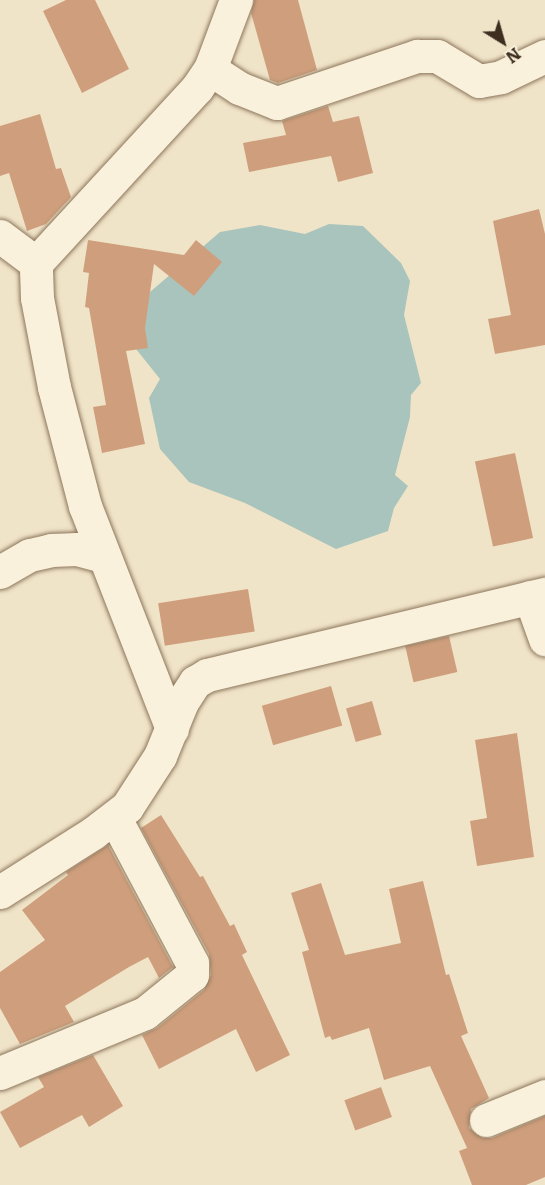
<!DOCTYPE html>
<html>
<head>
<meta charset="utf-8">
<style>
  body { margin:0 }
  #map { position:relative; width:545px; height:1185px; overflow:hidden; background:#f0e4c8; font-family:Literata,serif }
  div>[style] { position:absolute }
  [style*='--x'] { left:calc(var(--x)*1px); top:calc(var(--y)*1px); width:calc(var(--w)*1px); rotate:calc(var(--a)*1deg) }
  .water>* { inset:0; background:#a9c4bc }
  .building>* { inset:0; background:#cf9f7d; transform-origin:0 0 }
  .roads { filter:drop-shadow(0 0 2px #8d765c) drop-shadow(0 0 2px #8d765c) }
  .street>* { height:33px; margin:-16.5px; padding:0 16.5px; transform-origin:16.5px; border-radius:16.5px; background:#faf1dc }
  span { translate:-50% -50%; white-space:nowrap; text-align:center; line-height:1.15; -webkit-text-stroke:4.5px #f7eed8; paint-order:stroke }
  .north { position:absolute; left:473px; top:12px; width:60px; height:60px; -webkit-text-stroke:4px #f7eed8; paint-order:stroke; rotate:143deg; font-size:16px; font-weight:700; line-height:24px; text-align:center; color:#3d2e20 }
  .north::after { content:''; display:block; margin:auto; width:21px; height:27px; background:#3d2e20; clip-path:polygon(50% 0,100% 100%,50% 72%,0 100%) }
</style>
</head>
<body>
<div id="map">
  <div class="water">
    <div style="clip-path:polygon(329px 224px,363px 226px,401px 263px,410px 281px,404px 315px,421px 383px,411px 395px,410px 417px,395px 475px,408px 486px,394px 508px,388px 531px,336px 549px,245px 503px,189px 482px,160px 449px,149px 398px,160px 379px,136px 349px,150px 292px,220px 232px,260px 225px,305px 234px)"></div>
  </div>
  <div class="building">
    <div style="clip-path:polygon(66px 0,95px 0,129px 69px,82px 93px,43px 11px)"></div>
    <div style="clip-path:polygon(254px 0,298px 0,317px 70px,278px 83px,270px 80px,251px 13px)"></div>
    <div style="clip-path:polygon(328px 106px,333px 122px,359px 116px,373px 173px,338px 182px,331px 156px,249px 172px,243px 143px,286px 135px,282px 121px)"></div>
    <div style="clip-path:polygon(40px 114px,56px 169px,61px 168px,71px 197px,46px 224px,27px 231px,9px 173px,0 176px,0 126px)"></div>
    <div style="clip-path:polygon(539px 209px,545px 234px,545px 345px,495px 354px,488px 319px,511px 315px,493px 221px)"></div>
    <div style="clip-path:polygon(88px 240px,184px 255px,196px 240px,222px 262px,194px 296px,154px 264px,145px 328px,148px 348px,126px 351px,145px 444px,102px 453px,93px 407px,106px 405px,89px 308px,85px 307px,89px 273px,83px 272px)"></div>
    <div style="left:515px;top:453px;width:87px;height:41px;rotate:78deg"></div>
    <div style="left:248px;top:589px;width:43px;height:91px;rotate:81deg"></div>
    <div style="left:449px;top:636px;width:37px;height:45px;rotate:77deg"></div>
    <div style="left:331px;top:686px;width:41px;height:72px;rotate:74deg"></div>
    <div style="left:372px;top:701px;width:35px;height:27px;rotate:74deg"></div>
    <div style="clip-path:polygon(517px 733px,534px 857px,477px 866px,470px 821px,487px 818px,475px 740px)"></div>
    <div style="clip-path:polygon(161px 815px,200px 877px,203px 876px,230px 926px,234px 924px,247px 952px,242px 955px,290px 1055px,256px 1072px,236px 1029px,159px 1069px,142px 1035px,157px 1028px,204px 990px,211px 975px,209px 954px,141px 828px)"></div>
    <div style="clip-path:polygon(108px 845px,173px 967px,159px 978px,148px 957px,129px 967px,65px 1006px,74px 1022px,20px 1044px,0 1008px,0 972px,45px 940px,22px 910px,68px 875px,66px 872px)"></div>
    <div style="clip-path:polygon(423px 881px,446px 975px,449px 974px,468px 1033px,461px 1036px,489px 1098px,471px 1109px,469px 1128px,483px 1138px,492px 1138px,545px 1116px,545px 1177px,526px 1185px,472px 1185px,459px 1151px,467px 1148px,430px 1066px,384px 1080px,369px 1028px,332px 1040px,330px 1036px,325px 1038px,302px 952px,309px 950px,291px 893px,321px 883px,345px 955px,401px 943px,389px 889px)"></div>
    <div style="clip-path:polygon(93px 1055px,123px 1106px,89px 1127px,82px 1115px,20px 1148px,0 1112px,44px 1087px,38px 1077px)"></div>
    <div style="left:381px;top:1087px;width:32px;height:39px;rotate:70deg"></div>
  </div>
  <div class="roads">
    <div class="street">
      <div style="--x:210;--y:69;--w:35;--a:33"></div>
      <div style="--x:239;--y:88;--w:41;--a:21.5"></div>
      <div style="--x:277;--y:103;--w:148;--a:-18.6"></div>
      <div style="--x:417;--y:56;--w:20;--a:0"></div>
      <div style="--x:437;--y:56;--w:49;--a:30.8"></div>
      <div style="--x:479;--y:81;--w:22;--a:-10"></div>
      <div style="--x:501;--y:77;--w:49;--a:-25.5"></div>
      <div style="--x:0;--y:236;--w:45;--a:36.9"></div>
      <div style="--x:0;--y:572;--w:34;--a:-30"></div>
      <div style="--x:30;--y:555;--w:22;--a:-13"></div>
      <div style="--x:51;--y:550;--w:26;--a:-2"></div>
      <div style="--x:77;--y:549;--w:28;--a:15"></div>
      <div style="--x:530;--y:597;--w:45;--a:70.3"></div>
      <div style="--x:172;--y:729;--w:239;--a:-111.3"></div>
      <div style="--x:85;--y:506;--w:123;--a:-104.6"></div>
      <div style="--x:54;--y:387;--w:91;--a:-100.8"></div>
      <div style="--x:37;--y:298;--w:35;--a:-92"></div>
      <div style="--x:36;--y:263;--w:238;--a:-47.4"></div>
      <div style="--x:197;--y:88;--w:23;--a:-56"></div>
      <div style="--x:210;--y:69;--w:74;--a:-69.4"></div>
      <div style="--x:0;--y:892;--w:110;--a:-32.4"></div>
      <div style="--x:93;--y:833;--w:43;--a:-37.4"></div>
      <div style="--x:127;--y:807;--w:61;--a:-57.1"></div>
      <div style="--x:160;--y:756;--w:58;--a:-67.8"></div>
      <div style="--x:182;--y:702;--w:24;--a:-57"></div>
      <div style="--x:195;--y:682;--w:14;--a:-30"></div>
      <div style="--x:207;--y:675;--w:348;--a:-13.5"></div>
      <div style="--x:0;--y:1073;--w:157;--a:-22.5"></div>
      <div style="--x:145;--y:1013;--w:60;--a:-39"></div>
      <div style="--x:192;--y:975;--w:12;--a:-90"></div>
      <div style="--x:192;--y:963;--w:164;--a:-118"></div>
      <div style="--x:486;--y:1120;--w:64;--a:-22.1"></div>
    </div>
  </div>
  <div class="north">N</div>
</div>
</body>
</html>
